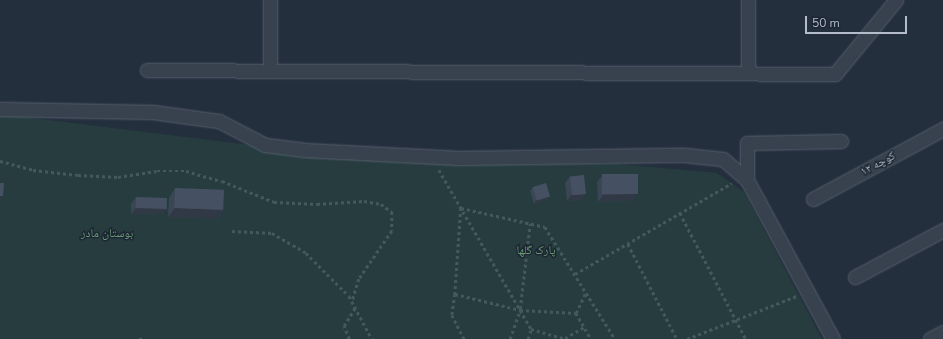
<!DOCTYPE html>
<html>
<head>
<meta charset="utf-8">
<style>
  body { margin:0 }
  #map { position:relative; width:943px; height:339px; overflow:hidden; background:#242f3e; font-family:"Nunito Sans","Noto Naskh Arabic",sans-serif }
  div>[style] { position:absolute }
  [style*='--x'] { left:calc(var(--x)*1px); top:calc(var(--y)*1px); width:calc(var(--w)*1px); rotate:calc(var(--a)*1deg) }
  .green>* { inset:0; background:#263c3f }
  .path>* { height:2.5px; margin-top:-1.25px; transform-origin:0; background:repeating-linear-gradient(90deg,#44595c 0 3px,transparent 0 6px) }
  .roads { filter:drop-shadow(0 0 1px #565f6c) drop-shadow(0 0 1px #565f6c) }
  .street>* { height:13px; margin:-6.5px; padding:0 6.5px; transform-origin:6.5px; border-radius:6.5px; background:#38414e }
  .wall>* { inset:0; background:#3b4654 }
  .shaded-wall>* { inset:0; background:#303945 }
  .building>* { inset:0; background:#455162; transform-origin:0 0 }
  span { translate:-50% -50%; white-space:nowrap; text-align:center; line-height:1.15; -webkit-text-stroke:3px #1d2633; paint-order:stroke }
  .street-label { font-size:12px; color:#b4bcc9 }
  .park-label { font-size:12px; color:#6b9a76 }
  .scale { position:absolute; left:805px; top:16px; width:102px; height:18px; box-sizing:border-box; border:2px solid #b4bcc9; border-top:0; padding-left:5px; font-size:12px; line-height:14px; white-space:nowrap; color:#b4bcc9; -webkit-text-stroke:3px #1d2633; paint-order:stroke }
</style>
</head>
<body>
<div id="map">
  <div class="green">
    <div style="clip-path:polygon(0 114px,378px 161px,618px 164px,717px 173px,744px 192px,822px 339px,0 339px)"></div>
  </div>
  <div class="path">
    <div style="--x:0;--y:161;--w:34;--a:15"></div>
    <div style="--x:33;--y:170;--w:45;--a:6.3"></div>
    <div style="--x:78;--y:175;--w:40;--a:2.9"></div>
    <div style="--x:118;--y:177;--w:39;--a:-9"></div>
    <div style="--x:157;--y:171;--w:29;--a:0"></div>
    <div style="--x:186;--y:171;--w:37;--a:16"></div>
    <div style="--x:222;--y:181;--w:56;--a:22"></div>
    <div style="--x:274;--y:202;--w:43;--a:2.7"></div>
    <div style="--x:317;--y:204;--w:47;--a:-3.7"></div>
    <div style="--x:364;--y:201;--w:17;--a:10"></div>
    <div style="--x:381;--y:204;--w:14;--a:36"></div>
    <div style="--x:392;--y:212;--w:19;--a:90"></div>
    <div style="--x:392;--y:231;--w:58;--a:124.5"></div>
    <div style="--x:359;--y:279;--w:24;--a:107"></div>
    <div style="--x:439;--y:170;--w:184;--a:59.9"></div>
    <div style="--x:461;--y:208;--w:86;--a:12.7"></div>
    <div style="--x:545;--y:227;--w:132;--a:58"></div>
    <div style="--x:461;--y:208;--w:86;--a:94"></div>
    <div style="--x:455;--y:294;--w:67;--a:13.8"></div>
    <div style="--x:680;--y:213;--w:142;--a:62.4"></div>
    <div style="--x:232;--y:231;--w:40;--a:2.9"></div>
    <div style="--x:272;--y:233;--w:39;--a:30"></div>
    <div style="--x:306;--y:253;--w:61;--a:45"></div>
    <div style="--x:349;--y:296;--w:49;--a:61.9"></div>
    <div style="--x:628;--y:244;--w:107;--a:62.7"></div>
    <div style="--x:575;--y:274;--w:181;--a:-30.1"></div>
    <div style="--x:455;--y:294;--w:21;--a:98"></div>
    <div style="--x:452;--y:315;--w:27;--a:63"></div>
    <div style="--x:520;--y:309;--w:86;--a:-83.3"></div>
    <div style="--x:576;--y:313;--w:23;--a:-65"></div>
    <div style="--x:565;--y:338;--w:22;--a:-30"></div>
    <div style="--x:139;--y:339;--w:6;--a:0"></div>
    <div style="--x:349;--y:339;--w:14;--a:-111"></div>
    <div style="--x:344;--y:326;--w:21;--a:-59"></div>
    <div style="--x:510;--y:339;--w:31;--a:-71"></div>
    <div style="--x:520;--y:310;--w:56;--a:3.1"></div>
    <div style="--x:576;--y:313;--w:30;--a:60"></div>
    <div style="--x:528;--y:339;--w:10;--a:-73"></div>
    <div style="--x:531;--y:329;--w:35;--a:16"></div>
    <div style="--x:687;--y:339;--w:118;--a:-21.4"></div>
  </div>
  <div class="roads">
    <div class="street">
      <div style="--x:147;--y:70;--w:688;--a:0.33"></div>
      <div style="--x:835;--y:74;--w:96;--a:-50.5"></div>
      <div style="--x:270;--y:70;--w:70;--a:-90"></div>
      <div style="--x:748;--y:73;--w:73;--a:-90"></div>
      <div style="--x:0;--y:109;--w:153;--a:1.1"></div>
      <div style="--x:153;--y:112;--w:67;--a:7.8"></div>
      <div style="--x:219;--y:121;--w:52;--a:27.6"></div>
      <div style="--x:265;--y:145;--w:39;--a:7"></div>
      <div style="--x:304;--y:150;--w:155;--a:3"></div>
      <div style="--x:459;--y:158;--w:226;--a:-0.8"></div>
      <div style="--x:685;--y:155;--w:38;--a:6"></div>
      <div style="--x:723;--y:159;--w:32;--a:41"></div>
      <div style="--x:747;--y:180;--w:181;--a:61.6"></div>
      <div style="--x:747;--y:180;--w:37;--a:-90"></div>
      <div style="--x:747;--y:143;--w:94;--a:-1.2"></div>
      <div style="--x:813;--y:199;--w:148;--a:-28.3"></div>
      <div style="--x:855;--y:277;--w:100;--a:-28.1"></div>
      <div style="--x:930;--y:339;--w:15;--a:-28"></div>
    </div>
  </div>
  <div class="wall">
    <div style="clip-path:polygon(570px 176px,586px 194px,581px 200px,567px 201px,565px 183px)"></div>
    <div style="clip-path:polygon(602px 176px,634px 200px,598px 202px,597px 182px)"></div>
    <div style="clip-path:polygon(533px 187px,548px 199px,534px 204px,530px 191px)"></div>
    <div style="clip-path:polygon(175px 188px,224px 210px,217px 219px,168px 217px,169px 198px)"></div>
    <div style="clip-path:polygon(136px 197px,167px 208px,162px 214px,131px 214px,131px 204px)"></div>
  </div>
  <div class="shaded-wall">
    <div style="clip-path:polygon(586px 194px,581px 200px,567px 201px,571px 195px)"></div>
    <div style="clip-path:polygon(638px 194px,634px 200px,598px 202px,603px 195px)"></div>
    <div style="clip-path:polygon(0 196px,3px 196px,0 201px)"></div>
    <div style="clip-path:polygon(550px 196px,548px 199px,534px 204px,536px 200px)"></div>
    <div style="clip-path:polygon(136px 208px,167px 208px,162px 214px,131px 214px)"></div>
    <div style="clip-path:polygon(175px 208px,224px 210px,217px 219px,168px 217px)"></div>
  </div>
  <div class="building">
    <div style="left:638px;top:174px;width:20px;height:36px;rotate:90deg"></div>
    <div style="left:584px;top:175px;width:19px;height:14px;rotate:84deg"></div>
    <div style="clip-path:polygon(0 183px,4px 183px,3px 196px,0 196px)"></div>
    <div style="left:546px;top:183px;width:14px;height:14px;rotate:73deg"></div>
    <div style="left:175px;top:188px;width:49px;height:20px;rotate:2deg"></div>
    <div style="left:136px;top:197px;width:31px;height:11px;rotate:2deg"></div>
  </div>
  <div class="street-label">
    <span style="left:878px;top:164px;rotate:-28deg">کوچه ۱۲</span>
  </div>
  <div class="park-label">
    <span style="left:107px;top:234px">بوستان مادر</span>
    <span style="left:536px;top:251px">پارک گلها</span>
  </div>
  <div class="scale">50 m</div>
</div>
</body>
</html>
